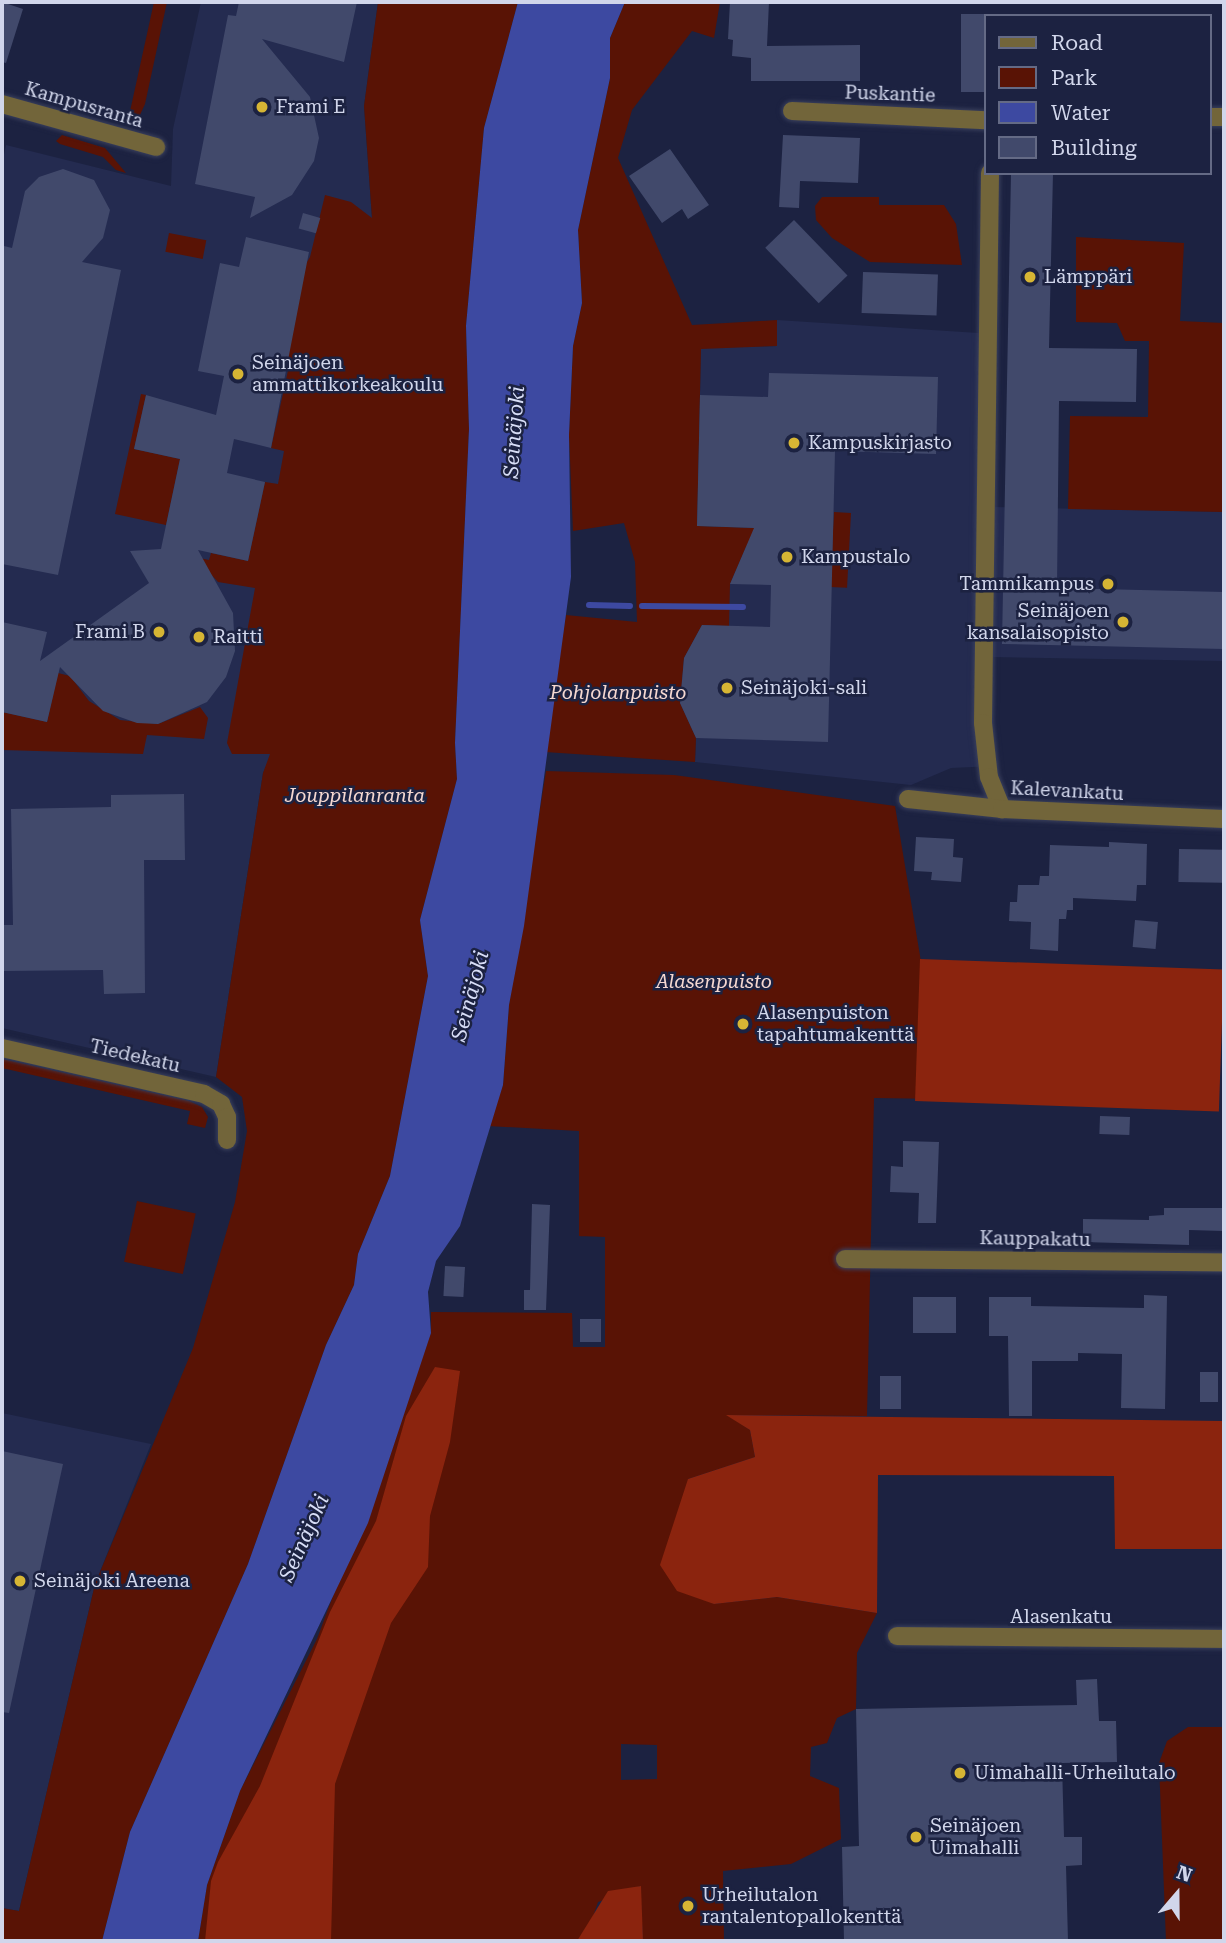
<!DOCTYPE html>
<html>
<head>
<meta charset="utf-8">
<style>
  body { margin:0 }
  #map { position:relative; width:1226px; height:1943px; overflow:hidden; background:#1c2241; font-family:"Roboto Serif",serif }
  div>[style] { position:absolute }
  [style*='--x'] { left:calc(var(--x)*1px); top:calc(var(--y)*1px); width:calc(var(--w)*1px); rotate:calc(var(--a)*1deg) }
  .built>* { inset:0; background:#242b50 }
  .green>* { inset:0; background:#591305; transform-origin:0 0 }
  .forest>* { inset:0; background:#8b240e; transform-origin:0 0 }
  .water>* { inset:0; background:#3d49a1 }
  .stream>* { height:6px; margin:-3px; padding:0 3px; transform-origin:3px; border-radius:3px; background:#3d49a1 }
  .building>* { inset:0; background:#41496b; transform-origin:0 0 }
  .roads { filter:drop-shadow(0 0 2px #393f5c) drop-shadow(0 0 2px #393f5c) }
  .minor>* { height:18px; margin:-9px; padding:0 9px; transform-origin:9px; border-radius:9px; background:#72653a }
  .dots>* { width:19px; height:19px; translate:-50% -50%; box-sizing:border-box; border:4px solid #1c2241; border-radius:50% }
  span { translate:-50% -50%; white-space:nowrap; text-align:center; line-height:1.15; -webkit-text-stroke:5px #1c2241; paint-order:stroke }
  .street-label { font-size:19px; color:#d1d6eb }
  .poi-label { font-size:19px; color:#d1d6eb }
  .left { translate:0 -50%; text-align:left }
  .right { translate:-100% -50%; text-align:right }
  .park-label { font-size:19px; color:#f5d8d1; font-style:italic }
  .water-label { font-size:21px; color:#d8def7; font-style:italic }
  .frame { position:absolute; inset:0; border:4px solid #d1d6eb; pointer-events:none }
  .legend { position:absolute; left:984px; top:14px; width:228px; height:161px; box-sizing:border-box; background:#1c2241; border:2px solid #646a85; margin:0; padding:9px 12px; list-style:none; font-size:21px; color:#d1d6eb }
  .legend li { display:flex; align-items:center; gap:14px; height:35px }
  .legend b { width:35px; border:2px solid #646a85 }
  .north { position:absolute; left:1142px; top:1859px; width:70px; height:70px; -webkit-text-stroke:5px #1c2241; paint-order:stroke; rotate:20deg; font-size:19px; font-weight:700; line-height:28px; text-align:center; color:#d1d6eb }
  .north::after { content:''; display:block; margin:auto; width:24px; height:32px; background:#d1d6eb; clip-path:polygon(50% 0,100% 100%,50% 72%,0 100%) }
</style>
</head>
<body>
<div id="map">
  <div class="built">
    <div style="clip-path:polygon(201px 2px,378px 2px,364px 106px,372px 219px,278px 742px,263px 773px,216px 1077px,2px 1028px,2px 164px,6px 145px,171px 186px,173px 129px)"></div>
    <div style="clip-path:polygon(777px 320px,994px 334px,993px 507px,1224px 512px,1224px 661px,991px 657px,994px 766px,951px 768px,911px 785px,695px 762px,696px 738px,680px 703px,684px 658px,692px 639px,730px 584px,755px 528px,697px 526px,701px 348px,777px 346px)"></div>
    <div style="clip-path:polygon(2px 1413px,151px 1444px,95px 1584px,19px 1911px,2px 1908px)"></div>
  </div>
  <div class="green">
    <div style="clip-path:polygon(154px 2px,167px 2px,145px 104px,139px 117px,127px 125px)"></div>
    <div style="clip-path:polygon(378px 2px,518px 2px,484px 128px,466px 326px,469px 429px,455px 743px,457px 779px,420px 920px,428px 976px,390px 1176px,358px 1254px,354px 1285px,326px 1345px,248px 1564px,130px 1832px,102px 1941px,2px 1941px,2px 1908px,19px 1911px,95px 1584px,193px 1348px,235px 1202px,247px 1131px,242px 1097px,216px 1077px,263px 773px,270px 754px,232px 754px,227px 743px,255px 588px,218px 582px,195px 557px,209px 560px,211px 553px,248px 561px,265px 482px,278px 484px,284px 451px,271px 448px,289px 366px,249px 357px,310px 257px,325px 195px,351px 202px,372px 218px,364px 106px)"></div>
    <div style="clip-path:polygon(625px 2px,720px 2px,714px 38px,692px 31px,632px 110px,618px 158px,692px 325px,777px 320px,777px 346px,701px 349px,697px 526px,756px 528px,755px 539px,746px 547px,730px 584px,729px 626px,702px 625px,684px 658px,680px 703px,696px 738px,695px 762px,545px 752px,566px 615px,637px 622px,635px 562px,624px 523px,573px 531px,569px 435px,573px 346px,582px 303px,578px 230px,610px 78px,610px 38px)"></div>
    <div style="clip-path:polygon(62px 135px,105px 148px,126px 173px,116px 170px,103px 157px,60px 144px,56px 141px)"></div>
    <div style="clip-path:polygon(822px 197px,879px 197px,879px 205px,944px 205px,956px 224px,962px 265px,870px 262px,832px 238px,816px 220px,815px 206px)"></div>
    <div style="left:169px;top:233px;width:38px;height:19px;rotate:11deg"></div>
    <div style="clip-path:polygon(1076px 237px,1184px 243px,1180px 321px,1224px 323px,1224px 512px,1068px 509px,1070px 416px,1148px 417px,1149px 341px,1125px 341px,1117px 323px,1076px 322px)"></div>
    <div style="clip-path:polygon(141px 394px,146px 395px,134px 449px,180px 459px,166px 525px,115px 514px)"></div>
    <div style="left:834px;top:512px;width:17px;height:75px;rotate:3deg"></div>
    <div style="clip-path:polygon(58px 673px,70px 676px,89px 701px,120px 720px,158px 724px,200px 707px,208px 718px,204px 739px,147px 735px,143px 754px,2px 750px,2px 712px,47px 722px)"></div>
    <div style="clip-path:polygon(evenodd,546px 771px,674px 775px,895px 806px,944px 1099px,874px 1098px,867px 1416px,728px 1415px,750px 1430px,755px 1457px,688px 1479px,713px 1604px,777px 1597px,877px 1613px,857px 1653px,856px 1709px,837px 1718px,827px 1743px,811px 1747px,810px 1776px,839px 1788px,841px 1839px,791px 1864px,723px 1871px,724px 1941px,643px 1941px,640px 1886px,598px 1902px,589px 1928px,577px 1941px,198px 1941px,207px 1885px,240px 1791px,317px 1639px,431px 1333px,431px 1312px,572px 1313px,573px 1347px,605px 1347px,605px 1237px,579px 1236px,579px 1131px,488px 1126px,503px 1085px,509px 1005px,546px 771px,621px 1744px,657px 1745px,657px 1779px,621px 1780px,621px 1744px)"></div>
    <div style="clip-path:polygon(2px 1059px,189px 1101px,202px 1107px,208px 1117px,205px 1128px,187px 1124px,190px 1111px,2px 1068px)"></div>
    <div style="left:137px;top:1201px;width:60px;height:62px;rotate:12deg"></div>
    <div style="clip-path:polygon(1188px 1727px,1224px 1727px,1224px 1941px,1166px 1941px,1159px 1763px,1167px 1741px)"></div>
  </div>
  <div class="forest">
    <div style="left:920px;top:959px;width:304px;height:142px;rotate:2deg"></div>
    <div style="clip-path:polygon(435px 1367px,460px 1371px,450px 1442px,430px 1516px,428px 1567px,391px 1623px,335px 1784px,331px 1941px,205px 1941px,211px 1881px,218px 1862px,260px 1786px,330px 1612px,376px 1521px,406px 1416px)"></div>
    <div style="clip-path:polygon(726px 1415px,1224px 1421px,1224px 1549px,1115px 1549px,1114px 1476px,878px 1475px,877px 1613px,777px 1597px,714px 1604px,677px 1591px,660px 1565px,688px 1479px,755px 1457px,750px 1430px)"></div>
    <div style="clip-path:polygon(641px 1886px,643px 1941px,577px 1941px,608px 1891px)"></div>
  </div>
  <div class="water">
    <div style="clip-path:polygon(518px 2px,625px 2px,610px 38px,610px 78px,578px 230px,582px 303px,573px 346px,569px 435px,571px 577px,524px 926px,509px 1005px,503px 1085px,460px 1226px,436px 1261px,428px 1292px,431px 1333px,368px 1523px,240px 1791px,207px 1885px,198px 1941px,102px 1941px,130px 1832px,248px 1564px,326px 1345px,354px 1285px,358px 1254px,390px 1176px,428px 976px,420px 920px,457px 779px,455px 743px,469px 429px,466px 326px,484px 128px)"></div>
  </div>
  <div class="stream">
    <div style="--x:589;--y:605;--w:41;--a:1.4"></div>
    <div style="--x:642;--y:606;--w:101;--a:0.6"></div>
  </div>
  <div class="building">
    <div style="clip-path:polygon(2px 2px,23px 9px,6px 63px,2px 62px)"></div>
    <div style="clip-path:polygon(239px 2px,357px 2px,344px 62px,262px 39px,310px 97px,319px 138px,314px 161px,292px 195px,250px 218px,255px 197px,195px 184px,228px 15px,236px 16px)"></div>
    <div style="clip-path:polygon(730px 2px,769px 2px,767px 46px,860px 45px,860px 81px,751px 81px,751px 58px,732px 56px,733px 40px,728px 39px)"></div>
    <div style="left:961px;top:14px;width:25px;height:78px"></div>
    <div style="clip-path:polygon(783px 135px,860px 138px,858px 183px,800px 181px,799px 208px,779px 207px)"></div>
    <div style="clip-path:polygon(670px 149px,709px 205px,688px 219px,682px 209px,662px 223px,629px 176px)"></div>
    <div style="clip-path:polygon(63px 169px,94px 180px,110px 210px,103px 238px,82px 262px,121px 270px,58px 575px,2px 564px,2px 257px,4px 246px,12px 248px,25px 191px,39px 177px)"></div>
    <div style="clip-path:polygon(1011px 173px,1053px 173px,1049px 348px,1137px 349px,1136px 402px,1059px 401px,1057px 588px,1224px 592px,1224px 649px,1002px 644px)"></div>
    <div style="left:303px;top:213px;width:18px;height:16px;rotate:16deg"></div>
    <div style="left:794px;top:220px;width:77px;height:40px;rotate:46deg"></div>
    <div style="clip-path:polygon(246px 237px,309px 252px,271px 448px,234px 439px,227px 473px,265px 482px,248px 561px,198px 550px,233px 613px,235px 651px,226px 677px,207px 702px,158px 724px,137px 723px,103px 711px,60px 667px,47px 722px,2px 712px,2px 622px,47px 632px,40px 661px,149px 583px,130px 551px,161px 549px,180px 459px,134px 449px,146px 395px,216px 415px,224px 376px,198px 371px,220px 263px,239px 267px)"></div>
    <div style="left:863px;top:272px;width:75px;height:41px;rotate:2deg"></div>
    <div style="clip-path:polygon(769px 373px,938px 377px,936px 454px,835px 451px,828px 742px,696px 738px,680px 703px,684px 658px,702px 625px,770px 627px,771px 585px,730px 584px,754px 528px,697px 526px,700px 395px,768px 397px)"></div>
    <div style="clip-path:polygon(184px 794px,185px 860px,144px 860px,145px 993px,104px 994px,103px 970px,2px 971px,2px 925px,13px 925px,11px 809px,111px 807px,111px 795px)"></div>
    <div style="clip-path:polygon(916px 837px,954px 839px,953px 857px,963px 858px,961px 882px,931px 880px,932px 872px,914px 871px)"></div>
    <div style="clip-path:polygon(1109px 842px,1147px 844px,1146px 885px,1137px 885px,1136px 901px,1073px 898px,1073px 910px,1067px 910px,1066px 919px,1059px 919px,1058px 951px,1030px 949px,1031px 922px,1009px 921px,1010px 902px,1017px 902px,1018px 885px,1039px 885px,1040px 876px,1049px 876px,1050px 845px,1109px 847px)"></div>
    <div style="left:1179px;top:849px;width:44px;height:33px;rotate:1deg"></div>
    <div style="left:1135px;top:920px;width:23px;height:27px;rotate:5deg"></div>
    <div style="left:1100px;top:1116px;width:30px;height:18px;rotate:2deg"></div>
    <div style="clip-path:polygon(903px 1141px,939px 1142px,936px 1223px,918px 1223px,919px 1193px,890px 1192px,891px 1166px,903px 1167px)"></div>
    <div style="clip-path:polygon(532px 1204px,550px 1205px,546px 1310px,524px 1310px,524px 1290px,530px 1290px)"></div>
    <div style="clip-path:polygon(1164px 1208px,1224px 1208px,1224px 1231px,1189px 1230px,1189px 1245px,1083px 1242px,1083px 1219px,1149px 1220px,1149px 1216px,1164px 1215px)"></div>
    <div style="left:445px;top:1266px;width:20px;height:30px;rotate:3deg"></div>
    <div style="clip-path:polygon(1144px 1295px,1167px 1296px,1165px 1409px,1121px 1408px,1122px 1354px,1078px 1353px,1078px 1361px,1032px 1361px,1032px 1416px,1009px 1416px,1008px 1336px,989px 1336px,989px 1297px,1031px 1297px,1031px 1306px,1144px 1308px)"></div>
    <div style="left:913px;top:1297px;width:43px;height:36px"></div>
    <div style="left:580px;top:1319px;width:21px;height:23px"></div>
    <div style="left:1200px;top:1372px;width:18px;height:30px"></div>
    <div style="left:880px;top:1376px;width:21px;height:33px"></div>
    <div style="clip-path:polygon(2px 1451px,63px 1464px,9px 1713px,2px 1712px)"></div>
    <div style="clip-path:polygon(1097px 1679px,1099px 1721px,1116px 1721px,1117px 1762px,1062px 1763px,1064px 1837px,1082px 1837px,1082px 1865px,1066px 1866px,1068px 1941px,844px 1941px,842px 1847px,859px 1846px,856px 1709px,1077px 1705px,1076px 1680px)"></div>
  </div>
  <div class="roads">
    <div class="minor">
      <div style="--x:2;--y:104;--w:160;--a:15.6"></div>
      <div style="--x:792;--y:111;--w:194;--a:2.7"></div>
      <div style="--x:1210;--y:117;--w:14;--a:0"></div>
      <div style="--x:990;--y:173;--w:550;--a:90.73"></div>
      <div style="--x:983;--y:723;--w:54;--a:83.7"></div>
      <div style="--x:989;--y:777;--w:35;--a:68"></div>
      <div style="--x:908;--y:799;--w:95;--a:6.1"></div>
      <div style="--x:1002;--y:809;--w:222;--a:2.6"></div>
      <div style="--x:2;--y:1048;--w:207;--a:12.8"></div>
      <div style="--x:204;--y:1094;--w:20;--a:30"></div>
      <div style="--x:221;--y:1104;--w:14;--a:65"></div>
      <div style="--x:227;--y:1117;--w:23;--a:90"></div>
      <div style="--x:845;--y:1259;--w:379;--a:0.5"></div>
      <div style="--x:897;--y:1636;--w:327;--a:0.5"></div>
    </div>
  </div>
  <div class="dots">
    <div style="left:262px;top:107px;background:#d6b534"></div>
    <div style="left:1030px;top:277px;background:#d6b534"></div>
    <div style="left:238px;top:374px;background:#d6b534"></div>
    <div style="left:794px;top:443px;background:#d6b534"></div>
    <div style="left:787px;top:557px;background:#d6b534"></div>
    <div style="left:1108px;top:584px;background:#d6b534"></div>
    <div style="left:1123px;top:622px;background:#d6b534"></div>
    <div style="left:159px;top:632px;background:#d6b534"></div>
    <div style="left:199px;top:637px;background:#d6b534"></div>
    <div style="left:727px;top:688px;background:#d6b534"></div>
    <div style="left:743px;top:1024px;background:#d6b534"></div>
    <div style="left:20px;top:1581px;background:#d6b534"></div>
    <div style="left:960px;top:1773px;background:#d6b534"></div>
    <div style="left:916px;top:1837px;background:#d6b534"></div>
    <div style="left:688px;top:1906px;background:#d6b534"></div>
  </div>
  <div class="street-label">
    <span style="left:890px;top:94px;rotate:2deg">Puskantie</span>
    <span style="left:84px;top:105px;rotate:16deg">Kampusranta</span>
    <span style="left:1067px;top:791px;rotate:3deg">Kalevankatu</span>
    <span style="left:135px;top:1056px;rotate:13deg">Tiedekatu</span>
    <span style="left:1035px;top:1239px;rotate:1deg">Kauppakatu</span>
    <span style="left:1061px;top:1617px">Alasenkatu</span>
  </div>
  <div class="poi-label">
    <span class="left" style="left:276px;top:107px">Frami E</span>
    <span class="left" style="left:1044px;top:277px">Lämppäri</span>
    <span class="left" style="left:252px;top:374px">Seinäjoen<br>ammattikorkeakoulu</span>
    <span class="left" style="left:808px;top:443px">Kampuskirjasto</span>
    <span class="left" style="left:801px;top:557px">Kampustalo</span>
    <span class="right" style="left:1094px;top:584px">Tammikampus</span>
    <span class="right" style="left:1109px;top:622px">Seinäjoen<br>kansalaisopisto</span>
    <span class="right" style="left:145px;top:632px">Frami B</span>
    <span class="left" style="left:213px;top:637px">Raitti</span>
    <span class="left" style="left:741px;top:688px">Seinäjoki-sali</span>
    <span class="left" style="left:757px;top:1024px">Alasenpuiston<br>tapahtumakenttä</span>
    <span class="left" style="left:34px;top:1581px">Seinäjoki Areena</span>
    <span class="left" style="left:974px;top:1773px">Uimahalli-Urheilutalo</span>
    <span class="left" style="left:930px;top:1837px">Seinäjoen<br>Uimahalli</span>
    <span class="left" style="left:702px;top:1906px">Urheilutalon<br>rantalentopallokenttä</span>
  </div>
  <div class="park-label">
    <span style="left:618px;top:693px">Pohjolanpuisto</span>
    <span style="left:355px;top:796px">Jouppilanranta</span>
    <span style="left:714px;top:982px">Alasenpuisto</span>
  </div>
  <div class="water-label">
    <span style="left:514px;top:432px;rotate:-86deg">Seinäjoki</span>
    <span style="left:470px;top:996px;rotate:-75deg">Seinäjoki</span>
    <span style="left:304px;top:1538px;rotate:-66deg">Seinäjoki</span>
  </div>
  <div class="frame"></div>
  <ul class="legend">
  <li><b style="height:9px;background:#72653a"></b>Road</li>
  <li><b style="height:19px;background:#591305"></b>Park</li>
  <li><b style="height:19px;background:#3d49a1"></b>Water</li>
  <li><b style="height:19px;background:#41496b"></b>Building</li>
  </ul>
  <div class="north">N</div>
</div>
</body>
</html>
